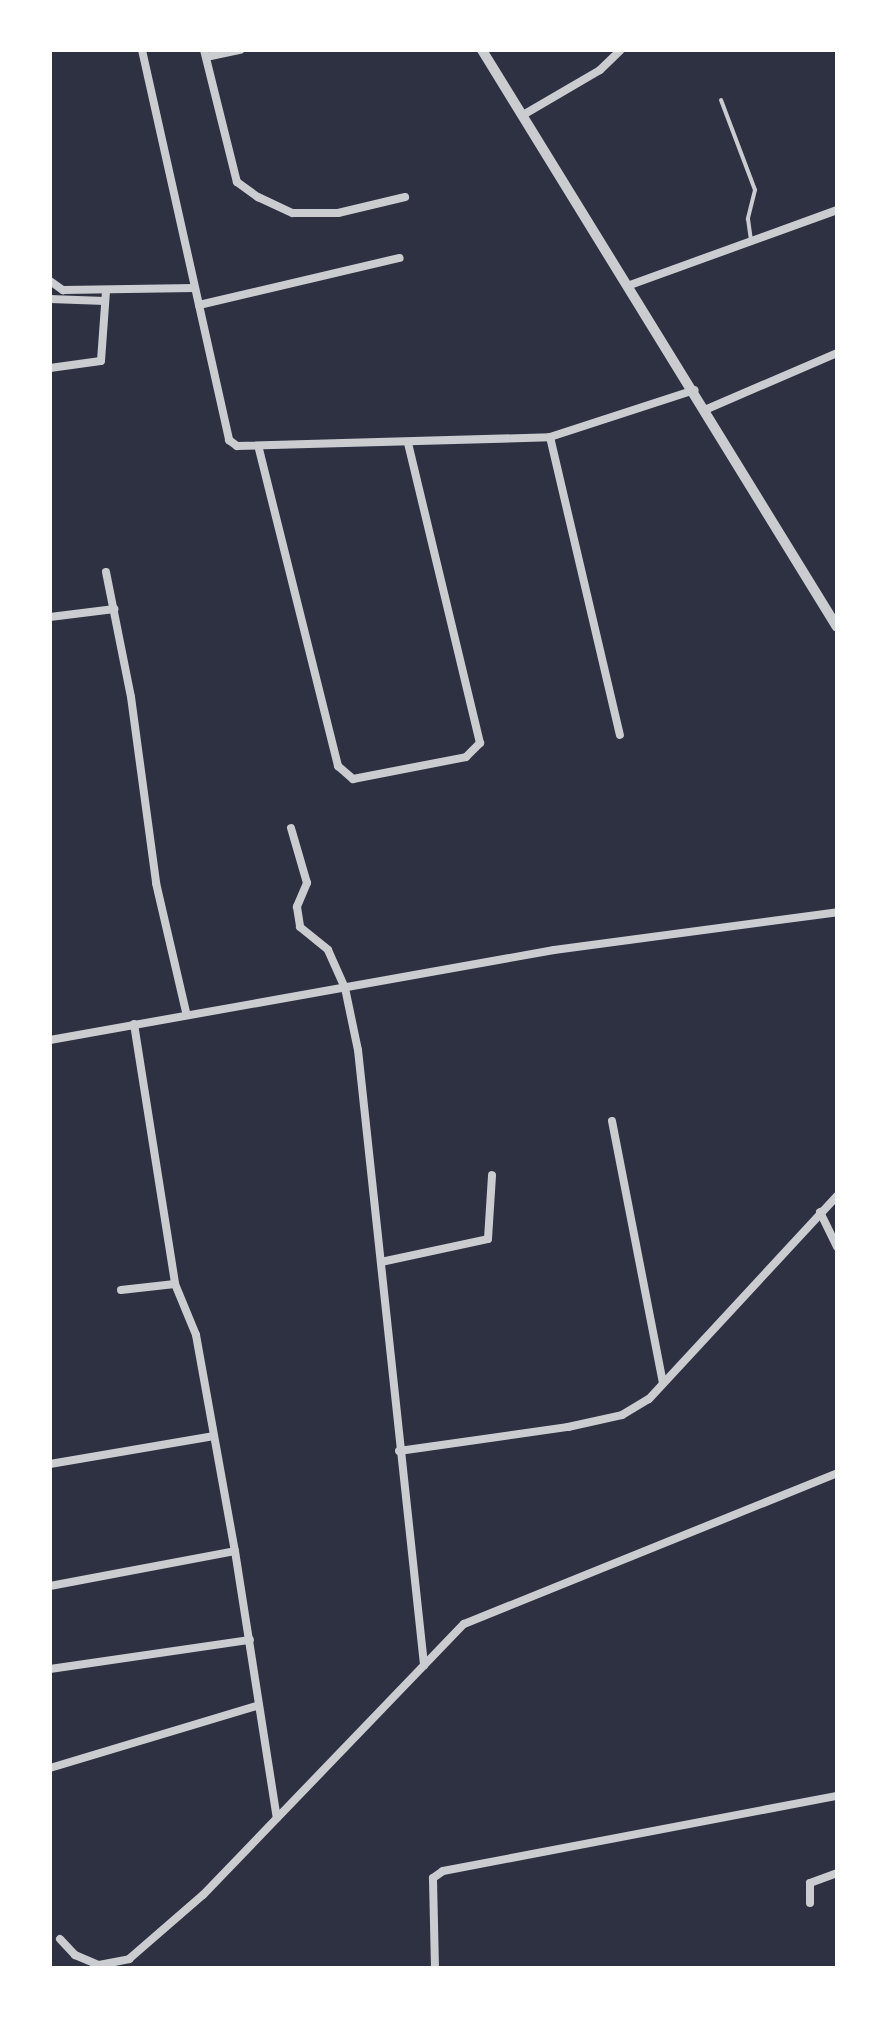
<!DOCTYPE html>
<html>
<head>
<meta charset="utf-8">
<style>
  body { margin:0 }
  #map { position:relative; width:887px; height:2018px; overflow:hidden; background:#2d3142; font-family:"Fira Sans",sans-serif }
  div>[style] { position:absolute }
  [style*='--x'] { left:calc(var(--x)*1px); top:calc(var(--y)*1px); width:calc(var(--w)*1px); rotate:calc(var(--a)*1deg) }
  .service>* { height:4px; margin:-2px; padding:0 2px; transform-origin:2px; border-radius:2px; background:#caccd0 }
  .minor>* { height:8px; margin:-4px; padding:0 4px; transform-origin:4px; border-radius:4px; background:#caccd0 }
  .tertiary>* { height:10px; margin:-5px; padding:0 5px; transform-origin:5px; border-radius:5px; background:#caccd0 }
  span { translate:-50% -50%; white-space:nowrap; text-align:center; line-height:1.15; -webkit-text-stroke:9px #fff; paint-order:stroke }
  .frame { position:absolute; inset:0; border:52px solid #fff; pointer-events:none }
</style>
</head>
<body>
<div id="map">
  <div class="service">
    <div style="--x:721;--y:100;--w:96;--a:69.3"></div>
    <div style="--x:755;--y:190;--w:30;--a:104"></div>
    <div style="--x:748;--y:219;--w:21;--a:82"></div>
  </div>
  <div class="minor">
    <div style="--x:142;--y:50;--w:400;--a:77.4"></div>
    <div style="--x:229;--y:440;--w:10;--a:37"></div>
    <div style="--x:237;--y:446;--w:313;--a:-1.6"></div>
    <div style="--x:550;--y:437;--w:152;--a:-18"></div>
    <div style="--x:204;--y:50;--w:136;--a:76"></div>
    <div style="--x:237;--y:182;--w:26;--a:36"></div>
    <div style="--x:258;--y:197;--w:38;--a:25"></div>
    <div style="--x:293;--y:213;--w:45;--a:0"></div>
    <div style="--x:338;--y:213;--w:69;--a:-13.4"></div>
    <div style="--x:206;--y:57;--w:35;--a:-12"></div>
    <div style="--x:523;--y:115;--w:89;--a:-30.3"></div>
    <div style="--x:600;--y:70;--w:29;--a:-44"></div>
    <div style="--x:50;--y:281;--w:16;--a:35"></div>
    <div style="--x:63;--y:290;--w:131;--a:-0.9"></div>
    <div style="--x:630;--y:285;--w:220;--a:-19.9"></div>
    <div style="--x:50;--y:299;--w:55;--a:2.1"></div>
    <div style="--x:199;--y:305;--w:206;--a:-13.2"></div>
    <div style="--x:50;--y:368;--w:51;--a:-7.8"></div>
    <div style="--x:101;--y:361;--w:70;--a:-85.9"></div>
    <div style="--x:707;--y:409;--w:142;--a:-23.3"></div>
    <div style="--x:550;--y:437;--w:306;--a:76.8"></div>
    <div style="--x:259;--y:449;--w:327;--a:76"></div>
    <div style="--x:338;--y:766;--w:20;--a:41"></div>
    <div style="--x:353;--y:779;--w:115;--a:-11"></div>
    <div style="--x:466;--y:757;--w:20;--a:-45"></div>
    <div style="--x:480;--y:743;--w:308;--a:-103.5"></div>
    <div style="--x:106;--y:572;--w:127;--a:78.7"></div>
    <div style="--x:131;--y:697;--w:188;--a:82.3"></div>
    <div style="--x:156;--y:883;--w:132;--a:76.9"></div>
    <div style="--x:50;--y:617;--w:65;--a:-7"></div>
    <div style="--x:291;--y:828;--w:57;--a:73.8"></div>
    <div style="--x:307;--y:883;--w:26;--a:113"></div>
    <div style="--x:297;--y:907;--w:20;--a:81"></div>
    <div style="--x:300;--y:927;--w:36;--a:39"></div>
    <div style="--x:328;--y:950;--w:42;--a:65.9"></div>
    <div style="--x:345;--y:988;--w:63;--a:78.2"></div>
    <div style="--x:358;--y:1050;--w:619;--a:83.87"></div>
    <div style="--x:134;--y:1024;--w:263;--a:81"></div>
    <div style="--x:175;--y:1284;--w:55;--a:67.6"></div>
    <div style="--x:196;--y:1335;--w:219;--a:79.8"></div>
    <div style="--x:235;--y:1551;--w:270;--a:81.1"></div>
    <div style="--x:50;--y:1040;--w:512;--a:-10.12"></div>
    <div style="--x:554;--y:950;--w:286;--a:-7.6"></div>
    <div style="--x:612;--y:1121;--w:267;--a:79"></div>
    <div style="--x:820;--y:1212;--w:39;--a:64"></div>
    <div style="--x:381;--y:1262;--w:109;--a:-12.1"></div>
    <div style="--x:488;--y:1239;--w:64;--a:-86.4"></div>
    <div style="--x:121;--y:1290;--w:54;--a:-6.3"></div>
    <div style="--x:399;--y:1451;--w:171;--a:-8.1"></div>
    <div style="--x:568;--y:1427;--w:55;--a:-12.5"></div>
    <div style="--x:622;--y:1415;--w:31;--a:-31"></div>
    <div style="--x:649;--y:1399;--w:277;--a:-47.2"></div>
    <div style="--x:50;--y:1464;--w:165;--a:-9.7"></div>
    <div style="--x:50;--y:1586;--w:188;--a:-10.7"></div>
    <div style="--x:50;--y:1669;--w:202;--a:-8.3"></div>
    <div style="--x:50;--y:1768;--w:216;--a:-16.7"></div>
    <div style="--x:810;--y:1903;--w:20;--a:-90"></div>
    <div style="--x:810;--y:1883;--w:29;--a:-20"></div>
    <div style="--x:60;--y:1939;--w:22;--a:47"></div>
    <div style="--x:75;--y:1955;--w:26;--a:23"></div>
    <div style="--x:99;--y:1965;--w:31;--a:-11"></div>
    <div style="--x:129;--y:1959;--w:98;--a:-40.9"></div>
    <div style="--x:203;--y:1895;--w:376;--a:-46.1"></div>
    <div style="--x:464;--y:1624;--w:402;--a:-22"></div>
    <div style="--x:435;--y:1968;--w:90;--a:-91.3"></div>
    <div style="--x:433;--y:1878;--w:12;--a:-35"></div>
    <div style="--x:443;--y:1871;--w:401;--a:-10.8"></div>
  </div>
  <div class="tertiary">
    <div style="--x:482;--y:50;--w:677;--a:58.4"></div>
  </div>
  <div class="frame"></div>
</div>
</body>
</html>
